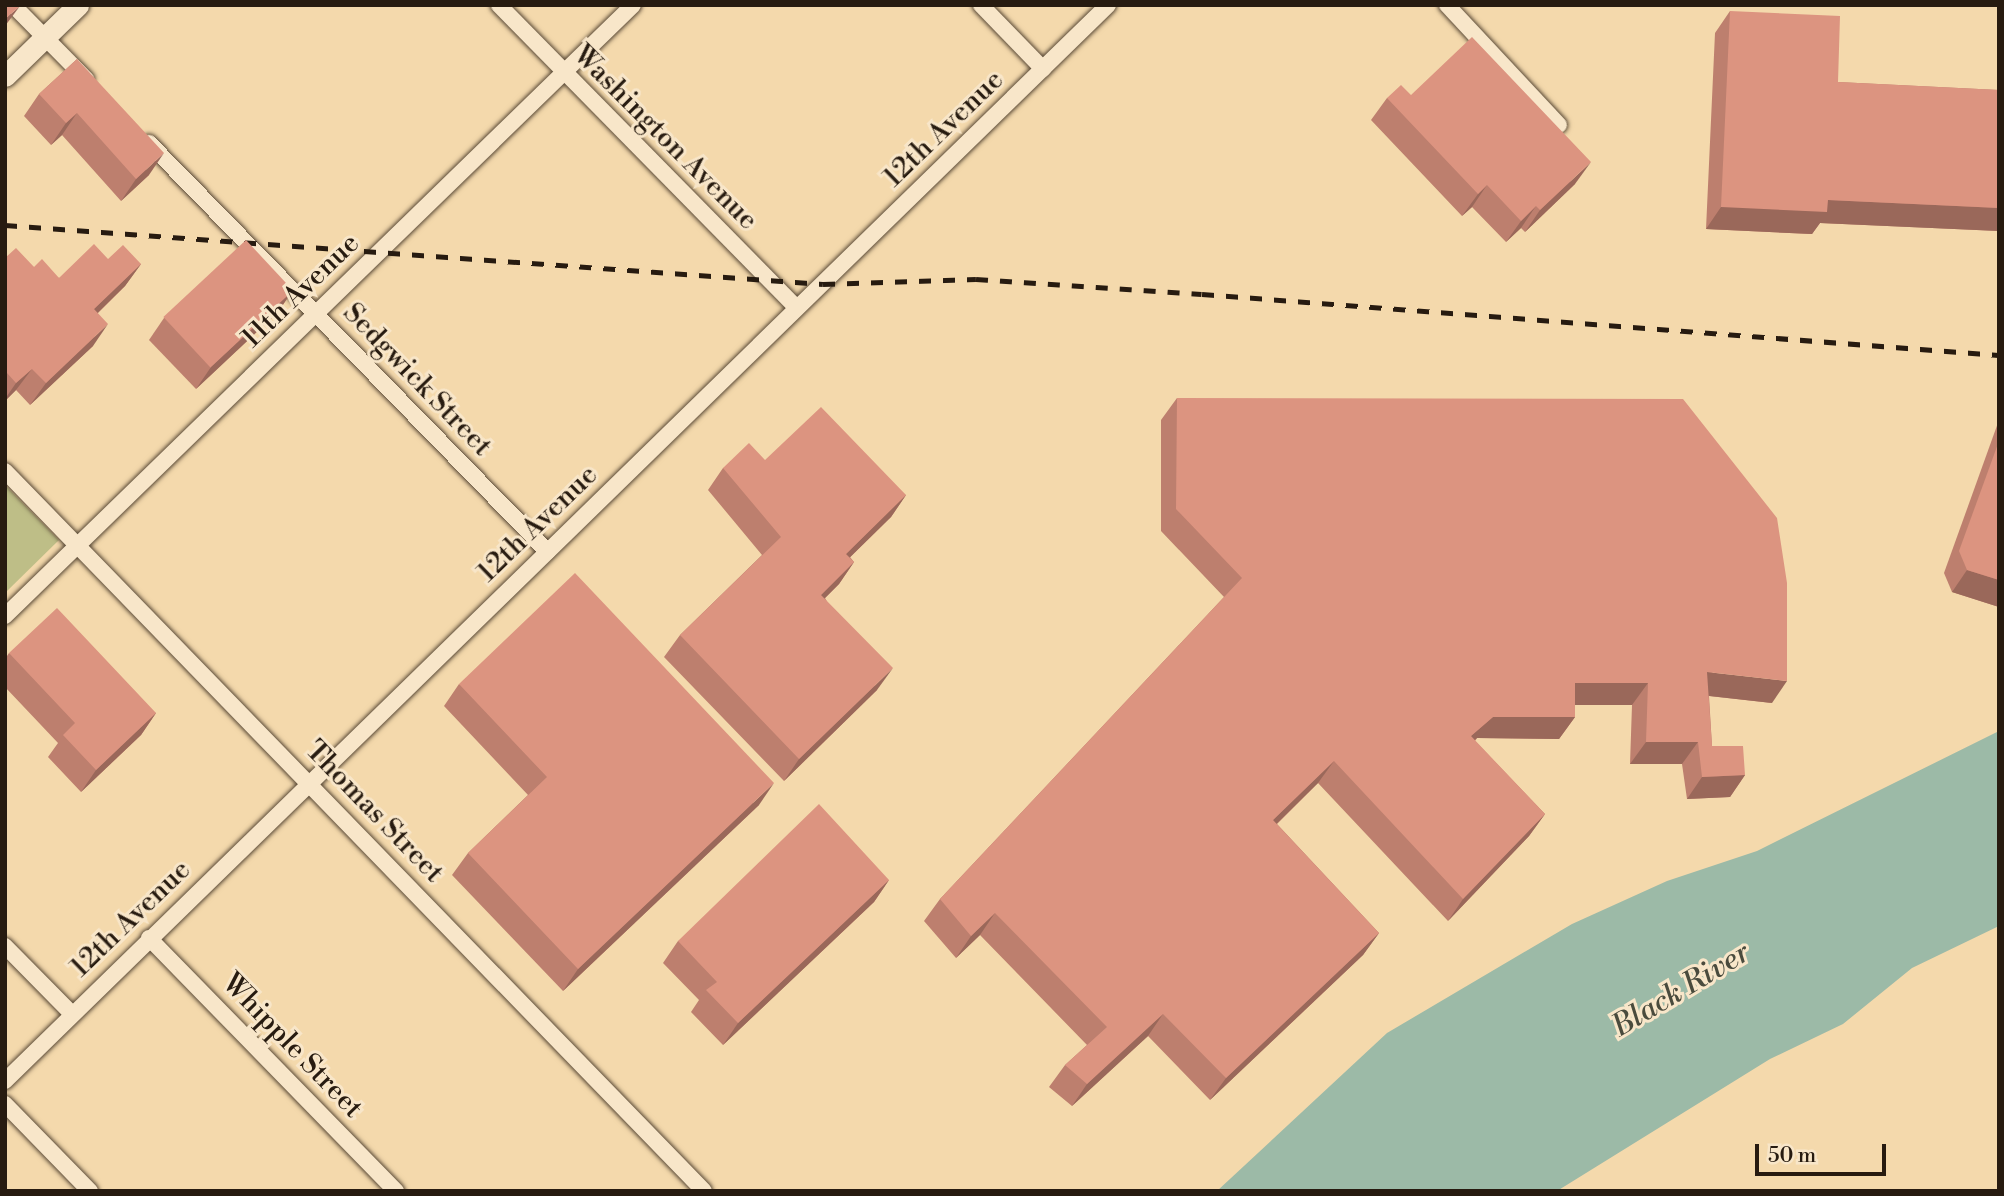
<!DOCTYPE html>
<html>
<head>
<meta charset="utf-8">
<style>
  body { margin:0 }
  #map { position:relative; width:2004px; height:1196px; overflow:hidden; background:#f4d9ac; font-family:"Libre Bodoni",serif }
  div>[style] { position:absolute }
  [style*='--x'] { left:calc(var(--x)*1px); top:calc(var(--y)*1px); width:calc(var(--w)*1px); rotate:calc(var(--a)*1deg) }
  .green>* { inset:0; background:#bebe87 }
  .water>* { inset:0; background:#9cbaa7 }
  .roads { filter:drop-shadow(0 0 2px #5a4a37) drop-shadow(0 0 2px #5a4a37) }
  .minor>* { height:16px; margin:-8px; padding:0 8px; transform-origin:8px; border-radius:8px; background:#f8e6c9 }
  .tertiary>* { height:21px; margin:-10.5px; padding:0 10.5px; transform-origin:10.5px; border-radius:10.5px; background:#f8e6c9 }
  .rail>* { height:5px; margin-top:-2.5px; transform-origin:0; background:repeating-linear-gradient(90deg,#271b10 0 12px,transparent 0 24px) }
  .wall>* { inset:0; background:#bd7f6e }
  .shaded-wall>* { inset:0; background:#9a685a }
  .building>* { inset:0; background:#dc9480; transform-origin:0 0 }
  span { translate:-50% -50%; white-space:nowrap; text-align:center; line-height:1.15; -webkit-text-stroke:6px #f8e6c9; paint-order:stroke }
  .street-label { font-size:28px; color:#271b10 }
  .water-label { font-size:30px; color:#4a4b3d; font-style:italic }
  .frame { position:absolute; inset:0; border:7px solid #271b10; pointer-events:none }
  .scale { position:absolute; left:1755px; top:1144px; width:131px; height:32px; box-sizing:border-box; border:4px solid #271b10; border-top:0; padding-left:9px; font-size:21px; line-height:24px; white-space:nowrap; color:#271b10; -webkit-text-stroke:5px #f8e6c9; paint-order:stroke }
</style>
</head>
<body>
<div id="map">
  <div class="green">
    <div style="clip-path:polygon(5px 485px,59px 540px,5px 593px)"></div>
  </div>
  <div class="water">
    <div style="clip-path:polygon(1999px 731px,1999px 926px,1912px 968px,1843px 1024px,1770px 1059px,1557px 1191px,1217px 1191px,1387px 1033px,1572px 924px,1667px 881px,1757px 851px)"></div>
  </div>
  <div class="roads">
    <div class="minor">
      <div style="--x:13;--y:5;--w:104;--a:45.4"></div>
      <div style="--x:499;--y:5;--w:422;--a:45.5"></div>
      <div style="--x:981;--y:5;--w:89;--a:45.9"></div>
      <div style="--x:1447;--y:5;--w:164;--a:47"></div>
      <div style="--x:149;--y:143;--w:571;--a:45.71"></div>
      <div style="--x:5;--y:471;--w:1003;--a:45.85"></div>
      <div style="--x:5;--y:616;--w:876;--a:-44.21"></div>
      <div style="--x:149;--y:938;--w:354;--a:45.7"></div>
      <div style="--x:5;--y:946;--w:95;--a:45.4"></div>
      <div style="--x:5;--y:1081;--w:1541;--a:-44.29"></div>
      <div style="--x:5;--y:1104;--w:122;--a:45.7"></div>
    </div>
    <div class="tertiary">
      <div style="--x:5;--y:76;--w:102;--a:-44.2"></div>
    </div>
  </div>
  <div class="rail">
    <div style="--x:5;--y:225;--w:820;--a:4.13"></div>
    <div style="--x:823;--y:284;--w:153;--a:-1.9"></div>
    <div style="--x:976;--y:279;--w:226;--a:3.8"></div>
    <div style="--x:1202;--y:294;--w:799;--a:4.38"></div>
  </div>
  <div class="wall">
    <div style="clip-path:polygon(1730px 11px,1838px 82px,1999px 90px,1999px 231px,1820px 223px,1812px 234px,1706px 229px,1715px 33px)"></div>
    <div style="clip-path:polygon(77px 59px,149px 175px,121px 201px,62px 135px,51px 145px,24px 116px,39px 94px)"></div>
    <div style="clip-path:polygon(1411px 95px,1575px 184px,1525px 232px,1521px 228px,1506px 242px,1472px 207px,1462px 216px,1371px 120px,1387px 98px)"></div>
    <div style="clip-path:polygon(5px 258px,34px 267px,59px 278px,108px 259px,141px 264px,125px 286px,98px 313px,93px 346px,30px 405px,16px 390px,5px 401px)"></div>
    <div style="clip-path:polygon(293px 290px,278px 312px,196px 389px,149px 340px,164px 318px)"></div>
    <div style="clip-path:polygon(1177px 398px,1772px 703px,1709px 696px,1712px 746px,1745px 775px,1730px 797px,1687px 799px,1682px 764px,1630px 764px,1632px 705px,1575px 705px,1575px 717px,1559px 739px,1477px 738px,1475px 741px,1545px 814px,1529px 836px,1448px 921px,1318px 783px,1277px 824px,1379px 933px,1363px 955px,1210px 1100px,1148px 1036px,1072px 1106px,1049px 1087px,1065px 1065px,1087px 1045px,980px 935px,956px 958px,924px 921px,940px 899px,1224px 597px,1161px 531px,1161px 420px)"></div>
    <div style="clip-path:polygon(1999px 420px,1999px 607px,1952px 592px,1944px 573px)"></div>
    <div style="clip-path:polygon(765px 460px,906px 495px,891px 517px,850px 557px,854px 562px,839px 584px,825px 598px,877px 690px,784px 781px,664px 657px,680px 635px,762px 555px,708px 490px,723px 468px)"></div>
    <div style="clip-path:polygon(9px 653px,156px 713px,141px 735px,81px 792px,48px 757px,58px 743px,5px 687px,5px 659px)"></div>
    <div style="clip-path:polygon(459px 684px,759px 805px,563px 991px,452px 875px,468px 853px,528px 795px,444px 706px)"></div>
    <div style="clip-path:polygon(889px 880px,874px 902px,723px 1045px,691px 1012px,699px 1000px,663px 963px,678px 941px)"></div>
  </div>
  <div class="shaded-wall">
    <div style="clip-path:polygon(20px 6px,5px 26px,5px 19px)"></div>
    <div style="clip-path:polygon(77px 113px,62px 135px,51px 145px,66px 123px)"></div>
    <div style="clip-path:polygon(164px 153px,149px 175px,121px 201px,136px 179px)"></div>
    <div style="clip-path:polygon(1591px 162px,1575px 184px,1525px 232px,1540px 210px)"></div>
    <div style="clip-path:polygon(1487px 185px,1472px 207px,1462px 216px,1478px 194px)"></div>
    <div style="clip-path:polygon(1828px 200px,1999px 208px,1999px 231px,1820px 223px,1812px 234px,1706px 229px,1721px 207px)"></div>
    <div style="clip-path:polygon(1536px 206px,1521px 228px,1506px 242px,1521px 221px)"></div>
    <div style="clip-path:polygon(141px 264px,125px 286px,79px 331px,94px 309px)"></div>
    <div style="clip-path:polygon(293px 290px,278px 312px,196px 389px,211px 367px)"></div>
    <div style="clip-path:polygon(108px 324px,93px 346px,30px 405px,46px 383px)"></div>
    <div style="clip-path:polygon(32px 369px,16px 390px,5px 401px,5px 399px,16px 383px)"></div>
    <div style="clip-path:polygon(906px 495px,891px 517px,831px 576px,846px 554px)"></div>
    <div style="clip-path:polygon(854px 562px,839px 584px,806px 617px,821px 595px)"></div>
    <div style="clip-path:polygon(1967px 570px,1999px 580px,1999px 607px,1952px 592px)"></div>
    <div style="clip-path:polygon(893px 668px,877px 690px,784px 781px,799px 759px)"></div>
    <div style="clip-path:polygon(1707px 672px,1787px 681px,1772px 703px,1692px 694px)"></div>
    <div style="clip-path:polygon(1575px 683px,1648px 683px,1632px 705px,1559px 705px)"></div>
    <div style="clip-path:polygon(156px 713px,141px 735px,81px 792px,96px 770px)"></div>
    <div style="clip-path:polygon(1493px 717px,1575px 717px,1559px 739px,1477px 738px,1455px 758px,1471px 736px)"></div>
    <div style="clip-path:polygon(1646px 742px,1698px 742px,1682px 764px,1630px 764px)"></div>
    <div style="clip-path:polygon(1334px 761px,1318px 783px,1258px 842px,1273px 820px)"></div>
    <div style="clip-path:polygon(1745px 775px,1730px 797px,1687px 799px,1702px 777px)"></div>
    <div style="clip-path:polygon(774px 783px,759px 805px,563px 991px,578px 969px)"></div>
    <div style="clip-path:polygon(1545px 814px,1529px 836px,1448px 921px,1463px 899px)"></div>
    <div style="clip-path:polygon(889px 880px,874px 902px,723px 1045px,738px 1023px)"></div>
    <div style="clip-path:polygon(995px 913px,980px 935px,956px 958px,971px 936px)"></div>
    <div style="clip-path:polygon(1379px 933px,1363px 955px,1210px 1100px,1226px 1078px)"></div>
    <div style="clip-path:polygon(1163px 1014px,1148px 1036px,1072px 1106px,1087px 1084px)"></div>
  </div>
  <div class="building">
    <div style="clip-path:polygon(5px 5px,19px 5px,20px 6px,5px 19px)"></div>
    <div style="clip-path:polygon(1730px 11px,1840px 16px,1838px 82px,1999px 90px,1999px 208px,1828px 200px,1827px 212px,1721px 207px)"></div>
    <div style="clip-path:polygon(1472px 37px,1591px 162px,1540px 210px,1536px 206px,1521px 221px,1487px 185px,1478px 194px,1387px 98px,1401px 85px,1411px 95px)"></div>
    <div style="clip-path:polygon(77px 59px,164px 153px,136px 179px,77px 113px,66px 123px,39px 94px)"></div>
    <div style="left:246px;top:240px;width:69px;height:113px;rotate:47deg"></div>
    <div style="clip-path:polygon(94px 244px,108px 259px,123px 245px,141px 264px,94px 309px,108px 324px,46px 383px,32px 369px,16px 383px,7px 373px,5px 375px,5px 258px,16px 248px,34px 267px,42px 259px,59px 278px)"></div>
    <div style="clip-path:polygon(1177px 398px,1683px 399px,1777px 518px,1787px 583px,1787px 681px,1707px 672px,1712px 746px,1743px 746px,1745px 775px,1702px 777px,1698px 742px,1646px 742px,1648px 683px,1575px 683px,1575px 717px,1493px 717px,1471px 736px,1545px 814px,1463px 899px,1334px 761px,1273px 820px,1379px 933px,1226px 1078px,1163px 1014px,1087px 1084px,1065px 1065px,1107px 1027px,995px 913px,971px 936px,940px 899px,1242px 578px,1176px 509px)"></div>
    <div style="clip-path:polygon(821px 407px,906px 495px,846px 554px,854px 562px,821px 595px,893px 668px,799px 759px,680px 635px,781px 537px,723px 468px,749px 443px,765px 460px)"></div>
    <div style="clip-path:polygon(1999px 441px,1999px 580px,1967px 570px,1959px 551px)"></div>
    <div style="clip-path:polygon(575px 573px,774px 783px,578px 969px,468px 853px,547px 777px,459px 684px)"></div>
    <div style="clip-path:polygon(57px 608px,156px 713px,96px 770px,63px 735px,75px 723px,9px 653px)"></div>
    <div style="clip-path:polygon(819px 804px,889px 880px,738px 1023px,706px 990px,717px 982px,678px 941px)"></div>
  </div>
  <div class="street-label">
    <span style="left:944px;top:129px;rotate:-44deg">12th Avenue</span>
    <span style="left:665px;top:138px;rotate:45deg">Washington Avenue</span>
    <span style="left:301px;top:291px;rotate:-44deg">11th Avenue</span>
    <span style="left:417px;top:380px;rotate:46deg">Sedgwick Street</span>
    <span style="left:538px;top:524px;rotate:-44deg">12th Avenue</span>
    <span style="left:374px;top:812px;rotate:46deg">Thomas Street</span>
    <span style="left:131px;top:919px;rotate:-44deg">12th Avenue</span>
    <span style="left:292px;top:1046px;rotate:46deg">Whipple Street</span>
  </div>
  <div class="water-label">
    <span style="left:1681px;top:990px;rotate:-31deg">Black River</span>
  </div>
  <div class="frame"></div>
  <div class="scale">50 m</div>
</div>
</body>
</html>
